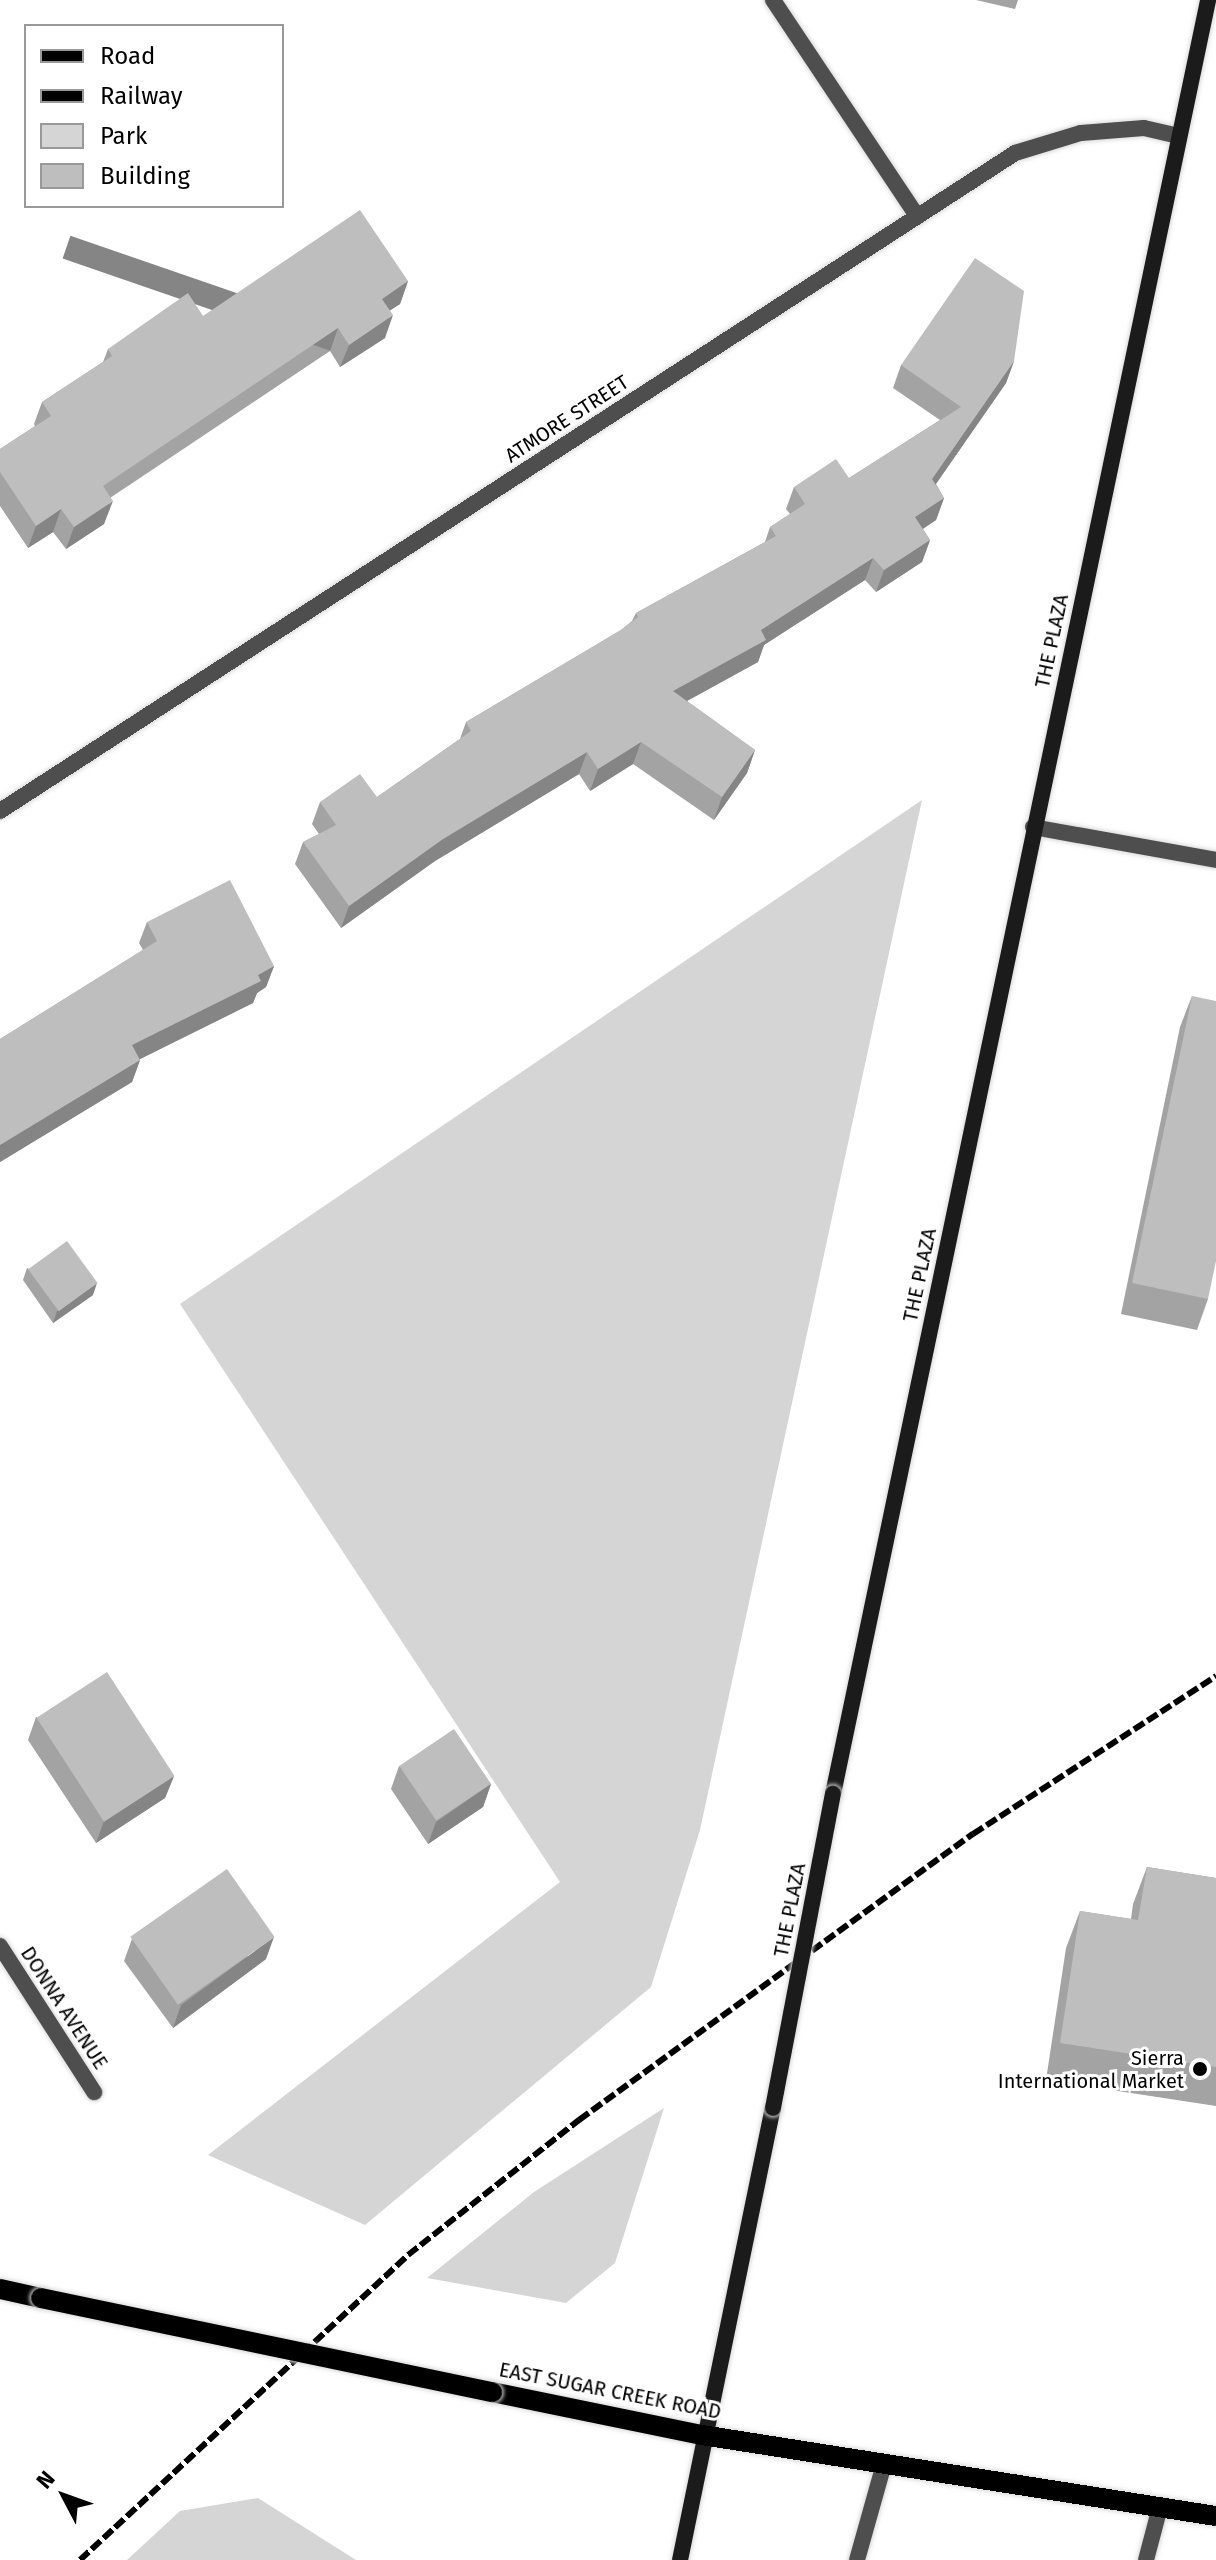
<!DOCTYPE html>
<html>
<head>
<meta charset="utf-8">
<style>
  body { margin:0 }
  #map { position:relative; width:1216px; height:2560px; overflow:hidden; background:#fff; font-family:"Fira Sans",sans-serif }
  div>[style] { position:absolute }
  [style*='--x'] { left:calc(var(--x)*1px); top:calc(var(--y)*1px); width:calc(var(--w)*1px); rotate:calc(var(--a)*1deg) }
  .green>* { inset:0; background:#d5d5d5 }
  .roads { filter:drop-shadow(0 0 2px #dbdbdb) drop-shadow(0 0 2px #dbdbdb) }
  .lane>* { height:16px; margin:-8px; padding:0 8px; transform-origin:8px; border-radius:8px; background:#4e4e4e }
  .street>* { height:16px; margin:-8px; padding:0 8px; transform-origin:8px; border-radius:8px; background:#4e4e4e }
  .secondary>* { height:16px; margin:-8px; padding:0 8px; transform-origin:8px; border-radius:8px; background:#1b1b1b }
  .primary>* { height:20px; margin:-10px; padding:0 10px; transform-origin:10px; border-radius:10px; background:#000 }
  .rail>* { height:6px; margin-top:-3px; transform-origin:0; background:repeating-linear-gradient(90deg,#000 0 12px,transparent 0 16px) }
  .bridges { filter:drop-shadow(0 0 2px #dbdbdb) drop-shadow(0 0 2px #dbdbdb) }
  .secondary-bridge>* { height:16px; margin:-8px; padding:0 8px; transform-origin:8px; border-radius:8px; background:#1b1b1b }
  .primary-bridge>* { height:20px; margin:-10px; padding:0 10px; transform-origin:10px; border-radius:10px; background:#000 }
  .wall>* { inset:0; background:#a3a3a3 }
  .shaded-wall>* { inset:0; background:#858585; transform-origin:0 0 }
  .building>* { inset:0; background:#bebebe; transform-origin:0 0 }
  .dots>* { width:22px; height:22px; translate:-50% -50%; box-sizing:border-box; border:4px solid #fff; border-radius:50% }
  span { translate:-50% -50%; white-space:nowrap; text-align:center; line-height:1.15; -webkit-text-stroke:6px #fff; paint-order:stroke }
  .street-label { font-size:20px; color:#000 }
  .poi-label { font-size:20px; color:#000 }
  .right { translate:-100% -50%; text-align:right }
  .legend { position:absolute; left:24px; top:24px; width:260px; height:184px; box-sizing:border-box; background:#fff; border:2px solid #999; margin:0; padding:10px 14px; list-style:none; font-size:24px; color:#000 }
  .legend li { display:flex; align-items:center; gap:16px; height:40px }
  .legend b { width:40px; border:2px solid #999 }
  .north { position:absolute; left:24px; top:2456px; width:80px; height:80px; -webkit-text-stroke:6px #fff; paint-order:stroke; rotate:311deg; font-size:22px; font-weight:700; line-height:32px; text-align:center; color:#000 }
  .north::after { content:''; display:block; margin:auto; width:28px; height:36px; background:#000; clip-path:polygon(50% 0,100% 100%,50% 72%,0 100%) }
</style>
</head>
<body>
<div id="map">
  <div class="green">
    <div style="clip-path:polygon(922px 800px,700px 1830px,651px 1987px,365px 2225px,208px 2155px,560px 1882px,180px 1304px)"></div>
    <div style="clip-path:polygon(664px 2108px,615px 2263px,566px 2303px,427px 2278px,534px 2192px)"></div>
    <div style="clip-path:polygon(258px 2498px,356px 2560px,127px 2560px,180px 2511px)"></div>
  </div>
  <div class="roads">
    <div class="lane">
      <div style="--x:773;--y:0;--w:260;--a:56.3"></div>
      <div style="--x:857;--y:2560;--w:100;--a:-74.3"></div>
      <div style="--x:1146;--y:2560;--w:55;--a:-75.2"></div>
    </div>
    <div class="street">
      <div style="--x:0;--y:811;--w:1210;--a:-32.95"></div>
      <div style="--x:1015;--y:153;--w:69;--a:-16.9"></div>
      <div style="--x:1081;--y:133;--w:63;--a:-4.5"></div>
      <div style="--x:1144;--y:128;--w:36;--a:13"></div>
      <div style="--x:1033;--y:827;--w:186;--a:10.2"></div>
      <div style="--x:0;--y:1946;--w:174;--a:57.2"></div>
    </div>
    <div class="secondary">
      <div style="--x:833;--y:1794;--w:1833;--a:-78.19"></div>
      <div style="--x:680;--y:2560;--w:461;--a:-78.4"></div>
    </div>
    <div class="primary">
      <div style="--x:0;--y:2289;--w:42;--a:12.4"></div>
      <div style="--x:492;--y:2392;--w:214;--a:11.6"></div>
      <div style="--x:702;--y:2435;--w:520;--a:8.96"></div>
    </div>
  </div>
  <div class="rail">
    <div style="--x:80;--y:2560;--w:448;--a:-42.9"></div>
    <div style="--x:408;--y:2255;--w:218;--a:-38.3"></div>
    <div style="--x:579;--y:2120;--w:487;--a:-36"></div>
    <div style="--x:973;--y:1834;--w:290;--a:-33"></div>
  </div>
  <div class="bridges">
    <div class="secondary-bridge">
      <div style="--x:773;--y:2108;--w:320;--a:-79.2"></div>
    </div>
    <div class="primary-bridge">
      <div style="--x:41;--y:2298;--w:461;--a:11.8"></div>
    </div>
  </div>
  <div class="wall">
    <div style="clip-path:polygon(976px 0,1018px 0,1015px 9px)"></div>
    <div style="clip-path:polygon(408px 281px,400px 304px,390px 310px,385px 338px,340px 367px,330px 351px,110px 498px,104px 524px,66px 549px,53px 532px,28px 548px,0 506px,0 449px,35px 426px,34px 424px,42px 402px,103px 362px,108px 349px,203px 316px)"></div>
    <div style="clip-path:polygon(1014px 361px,1006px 383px,936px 484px,944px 498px,936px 520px,923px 529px,930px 540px,922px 562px,876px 592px,865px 580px,764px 645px,758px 662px,687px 701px,755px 750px,747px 773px,714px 820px,633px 764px,590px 791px,579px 774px,435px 861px,341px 928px,295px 864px,303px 842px,319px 834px,312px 824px,320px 802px,377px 797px,460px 739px,466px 722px,621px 630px,632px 621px,636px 613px,765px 542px,770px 527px,790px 514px,786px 509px,794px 487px,849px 478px,940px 420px,893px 388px,901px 365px)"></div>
    <div style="clip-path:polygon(147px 922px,274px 966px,266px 987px,257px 993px,253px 1003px,140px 1059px,140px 1060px,132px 1082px,0 1162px,0 1039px,143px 950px,139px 943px)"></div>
    <div style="clip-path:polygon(1192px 996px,1208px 1299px,1197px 1330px,1121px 1314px,1180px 1027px)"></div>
    <div style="clip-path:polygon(27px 1268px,93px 1295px,53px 1323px,23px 1280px)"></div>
    <div style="clip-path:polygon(36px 1717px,174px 1776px,165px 1798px,96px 1843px,28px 1740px)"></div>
    <div style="clip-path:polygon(399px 1766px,491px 1784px,483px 1807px,428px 1844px,391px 1789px)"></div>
    <div style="clip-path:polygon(1147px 1867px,1216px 1878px,1216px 2106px,1046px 2080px,1066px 1948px,1080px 1911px,1131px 1919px,1133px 1904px)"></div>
    <div style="clip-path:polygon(132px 1939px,266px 1959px,173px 2028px,124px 1961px)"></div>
  </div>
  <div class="shaded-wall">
    <div style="clip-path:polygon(408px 281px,400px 304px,374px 321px,382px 299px)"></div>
    <div style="clip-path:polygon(393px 315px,385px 338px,340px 367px,349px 345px)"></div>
    <div style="left:338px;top:328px;width:24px;height:283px;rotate:109deg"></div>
    <div style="clip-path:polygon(1014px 361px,1006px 383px,924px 501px,932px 479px)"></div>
    <div style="clip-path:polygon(944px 498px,936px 520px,907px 539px,915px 517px)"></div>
    <div style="clip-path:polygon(113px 501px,104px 524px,66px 549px,74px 527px)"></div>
    <div style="clip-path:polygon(61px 509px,53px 532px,28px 548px,36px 526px)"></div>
    <div style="clip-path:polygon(930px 540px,922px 562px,876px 592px,884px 570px)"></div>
    <div style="clip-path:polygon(873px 558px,865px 580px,764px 645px,758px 662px,665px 713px,673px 691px,761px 630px)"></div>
    <div style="clip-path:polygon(641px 742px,633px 764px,590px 791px,598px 769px)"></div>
    <div style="clip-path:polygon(755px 750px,747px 773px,714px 820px,722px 797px)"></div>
    <div style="clip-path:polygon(587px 752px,579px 774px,435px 861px,341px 928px,349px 906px,443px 839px)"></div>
    <div style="clip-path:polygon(274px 966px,266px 987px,257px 993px,253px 1003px,124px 1067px,132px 1045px)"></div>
    <div style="clip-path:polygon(140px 1060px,132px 1082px,0 1162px,0 1145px)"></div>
    <div style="clip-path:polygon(97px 1283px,93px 1295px,53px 1323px,57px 1311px)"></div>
    <div style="clip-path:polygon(174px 1776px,165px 1798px,96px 1843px,104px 1821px)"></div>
    <div style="clip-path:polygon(491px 1784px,483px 1807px,428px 1844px,436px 1822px)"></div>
    <div style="clip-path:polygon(274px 1937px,266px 1959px,173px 2028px,181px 2005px)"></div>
  </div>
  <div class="building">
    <div style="clip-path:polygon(360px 210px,408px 281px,382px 299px,393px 315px,349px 345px,338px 328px,103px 486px,113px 501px,74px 527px,61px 509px,36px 526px,0 472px,0 449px,51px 416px,42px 402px,112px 356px,108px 349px,188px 293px,203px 316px)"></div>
    <div style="clip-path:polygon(975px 258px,1024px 291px,1014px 361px,932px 479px,944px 498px,915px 517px,930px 540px,884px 570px,873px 558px,761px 630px,766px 640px,673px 691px,755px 750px,722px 797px,641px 742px,598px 769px,587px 752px,443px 839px,349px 906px,303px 842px,336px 825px,320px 802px,360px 774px,377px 797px,471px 731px,466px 722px,621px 630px,638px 617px,636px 613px,776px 536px,770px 527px,805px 504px,794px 487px,836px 459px,849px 478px,961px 407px,901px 365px)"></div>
    <div style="clip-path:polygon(230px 880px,274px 966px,258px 975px,261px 981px,132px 1045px,140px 1060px,0 1145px,0 1039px,157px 941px,147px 922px)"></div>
    <div style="clip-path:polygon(1192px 996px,1216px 1001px,1216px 1261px,1208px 1299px,1132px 1283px)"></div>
    <div style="left:67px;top:1241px;width:52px;height:48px;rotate:54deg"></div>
    <div style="left:107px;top:1672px;width:124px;height:84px;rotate:57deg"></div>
    <div style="left:454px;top:1729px;width:66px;height:66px;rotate:56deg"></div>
    <div style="clip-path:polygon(1147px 1867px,1216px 1878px,1216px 2067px,1060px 2043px,1080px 1911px,1138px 1920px)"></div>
    <div style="left:227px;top:1869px;width:83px;height:118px;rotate:55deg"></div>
  </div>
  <div class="dots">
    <div style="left:1200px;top:2069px;background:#000"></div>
  </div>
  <div class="street-label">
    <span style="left:567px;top:419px;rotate:-33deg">ATMORE STREET</span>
    <span style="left:1052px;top:641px;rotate:-78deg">THE PLAZA</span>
    <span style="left:920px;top:1275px;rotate:-78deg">THE PLAZA</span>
    <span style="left:790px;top:1910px;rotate:-79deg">THE PLAZA</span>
    <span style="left:64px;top:2008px;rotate:57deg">DONNA AVENUE</span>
    <span style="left:610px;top:2391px;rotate:11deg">EAST SUGAR CREEK ROAD</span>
  </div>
  <div class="poi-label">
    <span class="right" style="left:1184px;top:2070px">Sierra<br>International Market</span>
  </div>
  <ul class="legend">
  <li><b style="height:10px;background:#000"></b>Road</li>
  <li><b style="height:10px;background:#000"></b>Railway</li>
  <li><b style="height:22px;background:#d5d5d5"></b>Park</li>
  <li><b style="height:22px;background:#bebebe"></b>Building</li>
  </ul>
  <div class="north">N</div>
</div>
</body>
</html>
